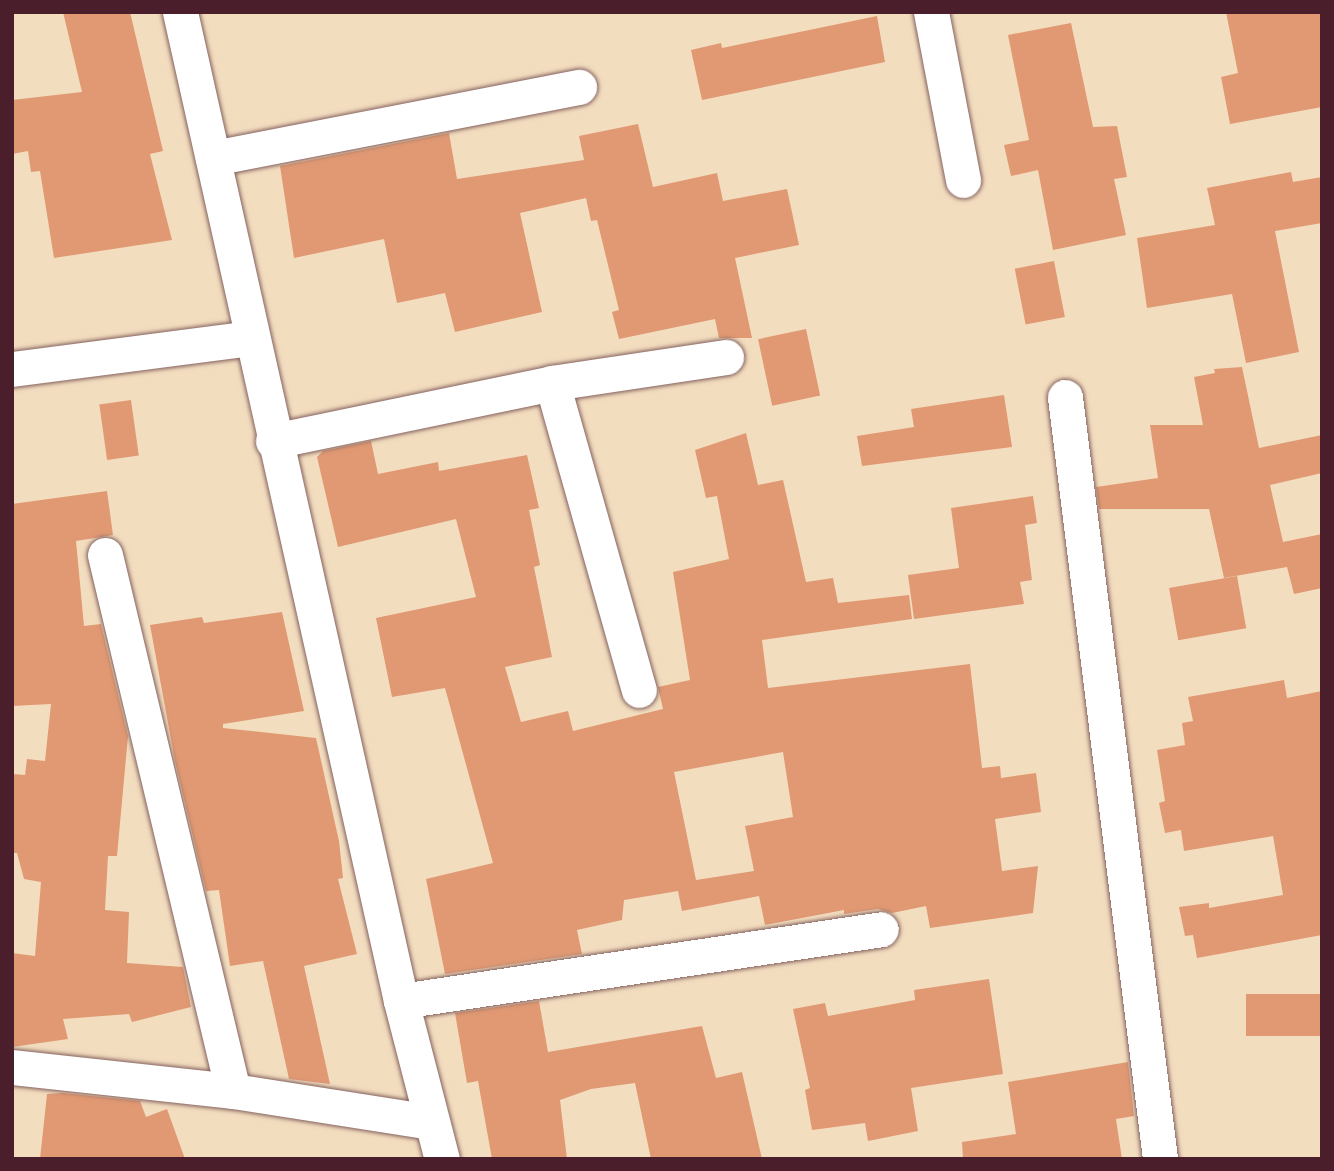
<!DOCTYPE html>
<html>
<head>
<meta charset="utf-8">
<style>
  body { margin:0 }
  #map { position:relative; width:1334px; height:1171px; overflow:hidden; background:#f3ddbf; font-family:"Patrick Hand",sans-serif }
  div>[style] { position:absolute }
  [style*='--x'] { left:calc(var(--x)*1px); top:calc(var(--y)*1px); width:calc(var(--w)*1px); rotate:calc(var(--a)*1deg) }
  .building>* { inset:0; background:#e09973; transform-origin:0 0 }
  .roads { filter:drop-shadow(0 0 2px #85625f) drop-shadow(0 0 2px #85625f) }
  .minor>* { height:35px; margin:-17.5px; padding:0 17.5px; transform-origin:17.5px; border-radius:17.5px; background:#fff }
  span { translate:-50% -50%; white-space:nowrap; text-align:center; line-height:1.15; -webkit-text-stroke:6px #f7f3e8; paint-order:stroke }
  .frame { position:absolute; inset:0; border:14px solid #4a1f2b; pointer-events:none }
</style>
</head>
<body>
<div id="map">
  <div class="building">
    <div style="clip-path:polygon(63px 12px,130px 12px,163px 151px,150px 154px,172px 240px,54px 258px,40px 171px,31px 172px,28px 151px,12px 154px,12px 100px,82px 92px)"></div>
    <div style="clip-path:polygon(1226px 12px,1322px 12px,1322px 107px,1230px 124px,1221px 77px,1238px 73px)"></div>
    <div style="clip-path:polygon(877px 16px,885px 62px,702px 100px,691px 50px,721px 43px,722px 48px)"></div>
    <div style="clip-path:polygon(1071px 23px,1093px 127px,1117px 126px,1127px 177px,1114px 179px,1126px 235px,1053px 250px,1038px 170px,1011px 176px,1004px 145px,1029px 140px,1008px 35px)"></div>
    <div style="clip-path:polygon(638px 124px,653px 187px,717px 173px,723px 201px,787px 189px,799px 245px,735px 258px,752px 338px,719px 338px,715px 319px,619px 339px,612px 312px,619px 310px,597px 220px,591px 221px,586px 198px,520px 213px,542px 312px,455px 332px,445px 293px,397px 303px,384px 239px,294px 258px,280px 166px,449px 133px,457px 179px,584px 160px,579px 136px)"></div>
    <div style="clip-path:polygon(1291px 172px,1293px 182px,1322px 177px,1322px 223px,1275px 231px,1299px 352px,1246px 363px,1232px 294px,1147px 308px,1137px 238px,1215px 225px,1207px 188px)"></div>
    <div style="left:1054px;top:261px;width:57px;height:40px;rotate:79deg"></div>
    <div style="left:806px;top:329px;width:68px;height:49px;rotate:78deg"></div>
    <div style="clip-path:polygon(1242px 367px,1259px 448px,1322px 435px,1322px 473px,1270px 485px,1283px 542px,1322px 534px,1322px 588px,1294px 594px,1287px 567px,1224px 578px,1209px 509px,1099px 509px,1096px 487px,1158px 478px,1150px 425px,1203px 425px,1194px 377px,1215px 373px,1214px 369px)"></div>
    <div style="clip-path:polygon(1004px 395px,1012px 447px,862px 466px,857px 436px,914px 427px,911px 409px)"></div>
    <div style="left:131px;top:400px;width:56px;height:32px;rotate:82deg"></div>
    <div style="clip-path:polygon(evenodd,746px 433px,758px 485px,783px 480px,806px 582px,833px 578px,838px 603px,909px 595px,912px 619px,762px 640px,768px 688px,970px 664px,982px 768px,1000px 766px,1001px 778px,1036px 773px,1041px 812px,995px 819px,1002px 871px,1038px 866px,1033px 913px,930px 928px,926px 906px,892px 913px,878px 909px,844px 914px,844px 910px,765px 925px,759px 896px,682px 911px,678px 891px,624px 900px,622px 920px,577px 930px,582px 954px,445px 974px,426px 879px,493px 863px,445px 688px,392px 697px,376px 618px,476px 597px,456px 519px,338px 547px,317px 457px,323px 451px,371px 441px,378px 474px,438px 462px,439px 471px,527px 455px,539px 508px,529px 510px,540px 565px,534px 567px,552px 657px,505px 667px,521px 722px,568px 711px,573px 731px,663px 709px,658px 687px,690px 680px,673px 572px,729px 559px,717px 496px,706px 498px,695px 450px,746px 433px,783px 752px,793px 817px,745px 826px,754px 871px,696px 880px,674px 772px,783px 752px)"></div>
    <div style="clip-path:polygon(107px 491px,113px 535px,76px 541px,84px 626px,101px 624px,128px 736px,117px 856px,108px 856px,105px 910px,129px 912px,127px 963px,183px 967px,191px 1007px,132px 1022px,129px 1014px,63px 1019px,68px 1039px,12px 1047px,12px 953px,35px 956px,41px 882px,24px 879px,17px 853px,12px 853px,12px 774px,25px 775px,27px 759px,45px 761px,51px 704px,12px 706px,12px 504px)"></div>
    <div style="clip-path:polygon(1033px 496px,1037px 523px,1025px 525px,1032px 580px,1020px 582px,1024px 604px,914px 619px,908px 575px,959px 568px,951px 508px)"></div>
    <div style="left:1237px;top:576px;width:53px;height:69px;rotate:80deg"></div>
    <div style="clip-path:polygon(282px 612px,304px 711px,223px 724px,223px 728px,316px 738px,339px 841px,343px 878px,338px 879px,357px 954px,304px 966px,330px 1084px,289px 1079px,263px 961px,230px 966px,219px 890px,206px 891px,175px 761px,150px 625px,202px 617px,204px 623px)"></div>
    <div style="clip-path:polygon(1284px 680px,1287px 698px,1322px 691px,1322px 935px,1197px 958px,1193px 935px,1185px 936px,1179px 907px,1209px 903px,1209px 908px,1283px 895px,1273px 836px,1184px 851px,1181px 830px,1165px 833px,1159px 803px,1165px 801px,1157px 750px,1185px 745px,1182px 723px,1193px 721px,1188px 697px)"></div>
    <div style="clip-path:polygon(989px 979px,1003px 1074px,911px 1088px,918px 1131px,868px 1141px,865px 1123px,812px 1130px,805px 1090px,810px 1088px,793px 1009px,825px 1003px,828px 1016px,915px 1000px,914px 990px)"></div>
    <div style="left:1322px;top:994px;width:42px;height:76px;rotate:90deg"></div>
    <div style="clip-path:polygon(539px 1001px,548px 1052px,702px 1026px,716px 1078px,742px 1072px,762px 1159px,651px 1159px,635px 1083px,591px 1089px,560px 1100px,567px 1159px,492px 1159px,478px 1081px,467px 1083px,455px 1013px)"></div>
    <div style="clip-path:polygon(1128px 1062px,1134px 1116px,1116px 1119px,1122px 1159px,963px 1159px,962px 1142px,1016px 1134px,1008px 1082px)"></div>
    <div style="clip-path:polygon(63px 1093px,140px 1101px,146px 1117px,167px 1109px,185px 1159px,40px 1159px,47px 1094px)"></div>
  </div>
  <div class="roads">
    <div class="minor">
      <div style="--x:180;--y:12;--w:1013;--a:77.4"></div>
      <div style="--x:401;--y:1001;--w:163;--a:75.5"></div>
      <div style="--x:931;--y:12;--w:171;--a:79.2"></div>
      <div style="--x:213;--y:158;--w:373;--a:-11"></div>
      <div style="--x:12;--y:369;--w:242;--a:-7.4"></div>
      <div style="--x:552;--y:383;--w:319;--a:74.2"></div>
      <div style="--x:1065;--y:397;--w:768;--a:82.89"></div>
      <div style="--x:273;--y:441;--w:285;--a:-11.7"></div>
      <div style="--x:552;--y:383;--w:176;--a:-8.5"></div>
      <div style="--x:105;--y:555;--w:551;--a:76.57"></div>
      <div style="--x:401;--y:1001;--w:485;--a:-8.5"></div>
      <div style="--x:12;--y:1067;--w:222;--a:6.2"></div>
      <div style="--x:233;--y:1091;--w:201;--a:8.9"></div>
    </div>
  </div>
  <div class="frame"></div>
</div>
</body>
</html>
